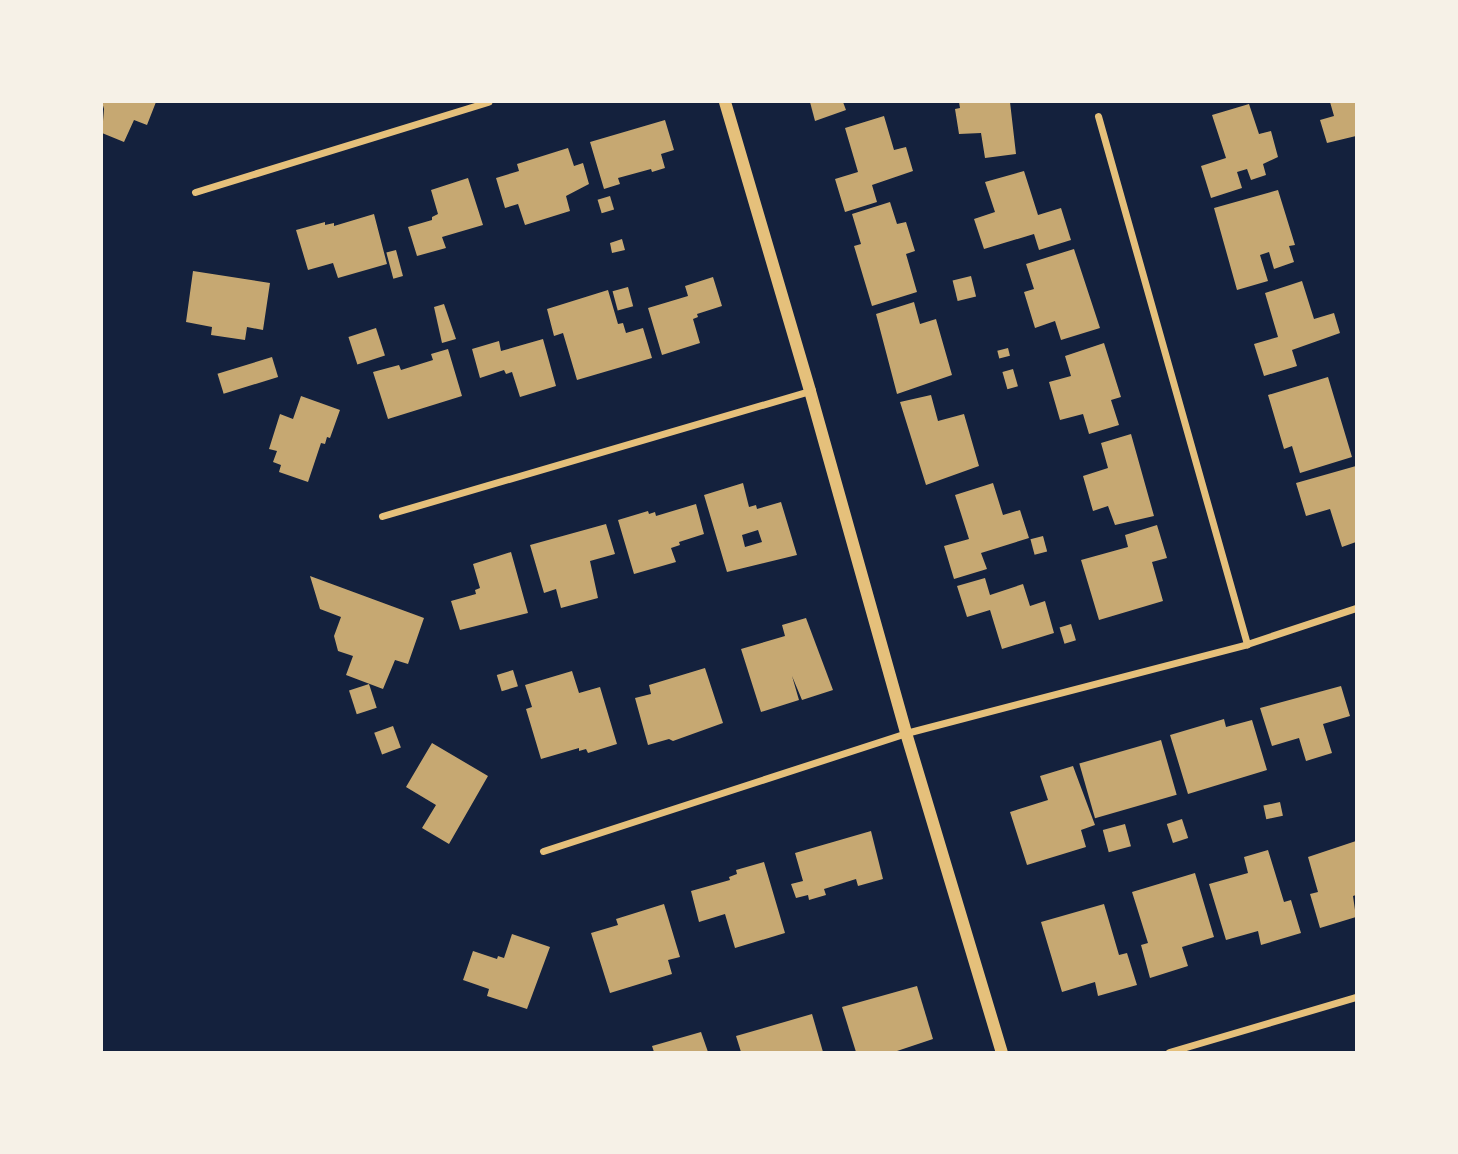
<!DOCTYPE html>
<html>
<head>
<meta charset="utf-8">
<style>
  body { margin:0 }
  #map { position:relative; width:1458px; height:1154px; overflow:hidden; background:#14213d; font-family:"Public Sans",sans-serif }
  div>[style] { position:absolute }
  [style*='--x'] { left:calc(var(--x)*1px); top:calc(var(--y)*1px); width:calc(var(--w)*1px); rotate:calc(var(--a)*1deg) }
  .building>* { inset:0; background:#c6a872; transform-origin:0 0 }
  .minor>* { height:7px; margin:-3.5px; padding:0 3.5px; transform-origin:3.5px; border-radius:3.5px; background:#e5c07b }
  .tertiary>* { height:12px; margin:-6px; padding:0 6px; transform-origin:6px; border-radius:6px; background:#e5c07b }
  span { translate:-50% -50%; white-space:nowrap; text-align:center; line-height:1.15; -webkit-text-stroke:5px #f6f1e7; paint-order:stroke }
  .frame { position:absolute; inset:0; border:103px solid #f6f1e7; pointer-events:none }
</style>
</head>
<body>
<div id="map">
  <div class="building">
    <div style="clip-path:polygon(102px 102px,156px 102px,147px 125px,134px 120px,124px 142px,102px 133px,104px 109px)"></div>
    <div style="clip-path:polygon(810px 102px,843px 102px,846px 110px,815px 121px)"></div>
    <div style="clip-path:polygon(959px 102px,1010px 102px,1016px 154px,985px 158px,981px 133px,959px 134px,955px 109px,960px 108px)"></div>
    <div style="clip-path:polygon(1330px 102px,1356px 102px,1356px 136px,1327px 143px,1320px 120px,1334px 116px)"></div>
    <div style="clip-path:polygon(1249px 104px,1259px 134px,1271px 131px,1278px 157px,1263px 164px,1266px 175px,1251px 180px,1247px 169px,1237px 172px,1242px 188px,1211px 198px,1201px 166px,1226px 158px,1212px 115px)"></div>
    <div style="clip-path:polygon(884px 116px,894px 150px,906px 147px,913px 171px,872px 185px,877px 202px,845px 212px,835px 179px,858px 172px,845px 128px)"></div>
    <div style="clip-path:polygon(665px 120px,674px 150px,661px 154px,665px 168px,652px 172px,651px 169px,618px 178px,620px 184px,604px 189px,590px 142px)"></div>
    <div style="clip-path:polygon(568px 148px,574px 166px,583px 163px,589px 184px,566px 196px,570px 211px,525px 225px,518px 204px,505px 208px,496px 178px,519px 171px,517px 164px)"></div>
    <div style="clip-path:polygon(1024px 171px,1038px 215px,1061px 208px,1071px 240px,1039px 250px,1034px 234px,984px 249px,974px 219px,995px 212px,985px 182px)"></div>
    <div style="clip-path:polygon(468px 178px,483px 225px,442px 237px,446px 248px,417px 256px,408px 227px,432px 220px,432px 217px,438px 214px,431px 190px)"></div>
    <div style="clip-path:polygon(1278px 190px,1295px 245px,1289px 246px,1294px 262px,1274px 269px,1269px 252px,1260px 255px,1268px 281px,1237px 290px,1214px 208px)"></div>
    <div style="left:610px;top:196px;width:14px;height:13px;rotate:73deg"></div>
    <div style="clip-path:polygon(890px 202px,897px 224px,906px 222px,915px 251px,906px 254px,917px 292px,872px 306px,854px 246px,861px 244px,852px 214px)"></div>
    <div style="clip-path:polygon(374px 214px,387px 264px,338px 278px,333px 263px,308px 270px,296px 230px,325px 222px,325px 225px,334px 223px,334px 226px)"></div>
    <div style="clip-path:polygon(622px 239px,625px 250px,612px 253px,610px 243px)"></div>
    <div style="clip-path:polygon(1074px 249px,1100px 328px,1061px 340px,1055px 321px,1035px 328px,1024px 292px,1034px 289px,1026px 264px)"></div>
    <div style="left:396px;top:250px;width:27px;height:10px;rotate:75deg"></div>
    <div style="clip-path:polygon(193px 271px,270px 283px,263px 330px,247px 327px,245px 340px,211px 335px,212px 327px,186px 322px)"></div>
    <div style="left:971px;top:276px;width:21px;height:19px;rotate:76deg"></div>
    <div style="clip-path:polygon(713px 277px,722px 306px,697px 314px,698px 317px,693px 319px,700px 343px,662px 355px,648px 308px,688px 296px,685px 286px)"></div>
    <div style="clip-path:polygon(1302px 281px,1314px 319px,1334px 313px,1340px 333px,1292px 350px,1297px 366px,1264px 376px,1254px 344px,1278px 337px,1265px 293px)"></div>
    <div style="left:628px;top:287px;width:20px;height:16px;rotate:75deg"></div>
    <div style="clip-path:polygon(608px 290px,618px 324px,623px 323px,626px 333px,643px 328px,652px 358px,577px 380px,563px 333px,554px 336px,547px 309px)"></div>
    <div style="clip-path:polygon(914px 302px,920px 324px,936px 319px,952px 375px,897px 394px,876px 314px)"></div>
    <div style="clip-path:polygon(444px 304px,456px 339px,442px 343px,434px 307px)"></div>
    <div style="left:376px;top:328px;width:29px;height:29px;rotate:72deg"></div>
    <div style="clip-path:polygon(543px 339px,556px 386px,520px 397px,512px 372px,506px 374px,504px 370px,480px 378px,472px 349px,499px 341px,501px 351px)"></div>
    <div style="clip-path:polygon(1104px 343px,1121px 397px,1111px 400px,1119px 425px,1089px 434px,1083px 414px,1060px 420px,1049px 382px,1071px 376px,1065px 356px)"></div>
    <div style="left:1008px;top:348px;width:8px;height:11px;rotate:76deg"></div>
    <div style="clip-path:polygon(448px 349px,462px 396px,388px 419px,373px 372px,399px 365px,401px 370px,433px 360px,431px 354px)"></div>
    <div style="left:272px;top:357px;width:21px;height:57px;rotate:73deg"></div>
    <div style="left:1013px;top:369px;width:18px;height:11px;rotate:74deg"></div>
    <div style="clip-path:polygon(1328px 377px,1352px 457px,1300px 473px,1292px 446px,1284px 449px,1268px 395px)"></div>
    <div style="clip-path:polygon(931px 395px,938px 421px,964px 414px,979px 466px,926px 485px,900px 402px)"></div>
    <div style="clip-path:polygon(301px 396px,340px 410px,330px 438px,327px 437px,325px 444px,321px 443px,308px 482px,279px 472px,281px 465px,273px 462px,277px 451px,269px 449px,280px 414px,293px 419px)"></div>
    <div style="clip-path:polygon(1131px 434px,1154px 516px,1115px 525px,1108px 506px,1093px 511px,1083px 476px,1108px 468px,1101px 443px)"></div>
    <div style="clip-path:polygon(1356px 466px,1356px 542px,1342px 547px,1330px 509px,1306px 516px,1296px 483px)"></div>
    <div style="clip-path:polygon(evenodd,743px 483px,749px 507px,756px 505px,757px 509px,781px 502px,797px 555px,727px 572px,704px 495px,743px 483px,758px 530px,762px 542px,745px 547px,742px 535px,758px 530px)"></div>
    <div style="clip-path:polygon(993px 483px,1003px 515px,1020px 510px,1029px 538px,981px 553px,987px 569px,954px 579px,944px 546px,969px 539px,955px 495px)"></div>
    <div style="clip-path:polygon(696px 504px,704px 534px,679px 542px,680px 545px,671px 548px,676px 562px,634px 574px,618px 520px,648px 511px,649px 514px,655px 512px,656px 516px)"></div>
    <div style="clip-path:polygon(606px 524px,615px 554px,590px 561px,598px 598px,561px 608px,556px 589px,544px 593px,530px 545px)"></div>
    <div style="clip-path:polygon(1157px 525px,1167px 558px,1152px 562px,1163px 601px,1099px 620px,1081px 560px,1128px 547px,1125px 535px)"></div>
    <div style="left:1043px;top:536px;width:16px;height:13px;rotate:75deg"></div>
    <div style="clip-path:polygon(511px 552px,528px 613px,460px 630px,451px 601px,476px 594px,475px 590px,480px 588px,473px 564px)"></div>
    <div style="clip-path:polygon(310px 576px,424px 618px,408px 664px,395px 660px,383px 689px,346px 675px,353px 656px,338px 651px,334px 636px,341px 617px,320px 609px)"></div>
    <div style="clip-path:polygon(985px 578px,990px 595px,1023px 584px,1030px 606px,1045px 601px,1054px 633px,1002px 649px,990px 610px,967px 617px,957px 586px)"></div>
    <div style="clip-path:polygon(806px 618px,833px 690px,802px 700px,792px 676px,799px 700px,761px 712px,741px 649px,785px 636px,782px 625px)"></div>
    <div style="left:1071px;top:624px;width:17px;height:12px;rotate:73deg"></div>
    <div style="clip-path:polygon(705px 668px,723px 723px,673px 741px,669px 739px,648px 745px,635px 698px,651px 694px,649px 685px)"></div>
    <div style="left:513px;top:670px;width:17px;height:17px;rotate:73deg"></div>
    <div style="clip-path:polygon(572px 671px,579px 693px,600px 687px,617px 744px,588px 753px,586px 749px,579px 751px,579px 748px,541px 759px,526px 709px,532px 707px,525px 685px)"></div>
    <div style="left:369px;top:684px;width:25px;height:21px;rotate:72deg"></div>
    <div style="clip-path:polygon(1341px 686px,1350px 716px,1323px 724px,1332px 753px,1306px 761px,1299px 738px,1272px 746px,1260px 708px)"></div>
    <div style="clip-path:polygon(1224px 719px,1226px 727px,1252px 720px,1267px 770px,1188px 794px,1170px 735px)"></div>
    <div style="left:393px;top:726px;width:23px;height:20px;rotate:70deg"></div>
    <div style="left:1161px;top:740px;width:57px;height:85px;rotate:74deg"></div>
    <div style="clip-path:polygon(432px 743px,488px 776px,449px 844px,422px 828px,436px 805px,406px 787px)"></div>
    <div style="clip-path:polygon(1073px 766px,1095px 825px,1081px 830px,1086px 847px,1027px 865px,1010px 812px,1048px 800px,1040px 776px)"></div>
    <div style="left:1280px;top:802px;width:14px;height:17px;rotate:78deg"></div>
    <div style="left:1182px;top:819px;width:20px;height:16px;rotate:72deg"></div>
    <div style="left:1125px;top:824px;width:23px;height:23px;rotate:75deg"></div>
    <div style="clip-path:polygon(871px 831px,883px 879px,858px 886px,856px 879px,824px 889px,826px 895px,809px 900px,808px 895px,796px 898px,791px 884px,803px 881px,795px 853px)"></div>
    <div style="clip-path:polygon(1356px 841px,1356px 895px,1353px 896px,1356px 917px,1320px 928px,1310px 894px,1318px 892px,1308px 857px)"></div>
    <div style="clip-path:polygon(1268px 850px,1284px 902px,1291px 900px,1301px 933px,1261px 945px,1258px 931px,1226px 940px,1209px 884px,1248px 873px,1244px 857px)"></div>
    <div style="clip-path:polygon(764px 862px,785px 933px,735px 948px,725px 914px,699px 922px,691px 891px,730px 880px,729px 877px,737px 874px,736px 870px)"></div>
    <div style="clip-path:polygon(1195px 873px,1214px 937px,1182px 947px,1188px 966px,1150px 978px,1141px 945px,1148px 943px,1132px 892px)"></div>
    <div style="clip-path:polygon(664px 904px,680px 957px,668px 960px,672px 974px,610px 993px,591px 933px,618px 925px,616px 919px)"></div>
    <div style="clip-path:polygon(1104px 904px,1119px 955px,1127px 953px,1137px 985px,1098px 996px,1095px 982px,1062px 992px,1041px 922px)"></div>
    <div style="clip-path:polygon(512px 934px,550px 947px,527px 1009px,487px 996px,489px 989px,463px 980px,473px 951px,497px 959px,498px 956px,504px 958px)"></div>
    <div style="clip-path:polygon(917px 986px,933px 1039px,894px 1052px,856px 1052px,842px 1007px)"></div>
    <div style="clip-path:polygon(812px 1014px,823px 1052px,741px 1052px,736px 1036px)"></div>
    <div style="clip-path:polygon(701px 1032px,708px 1052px,654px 1052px,652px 1046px)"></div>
  </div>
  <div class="minor">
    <div style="--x:1098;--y:116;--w:549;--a:74.24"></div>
    <div style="--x:195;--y:192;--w:307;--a:-17.1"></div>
    <div style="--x:382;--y:516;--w:446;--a:-16.3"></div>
    <div style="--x:543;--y:851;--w:382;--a:-18"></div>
    <div style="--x:906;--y:733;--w:352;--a:-14.6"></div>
    <div style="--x:1247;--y:644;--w:115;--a:-18.3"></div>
    <div style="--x:1169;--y:1052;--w:195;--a:-16.4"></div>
  </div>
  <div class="tertiary">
    <div style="--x:725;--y:102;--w:301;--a:73.6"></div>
    <div style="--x:810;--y:391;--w:355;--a:74.3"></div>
    <div style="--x:906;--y:733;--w:333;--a:73.3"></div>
  </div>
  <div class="frame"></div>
</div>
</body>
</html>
